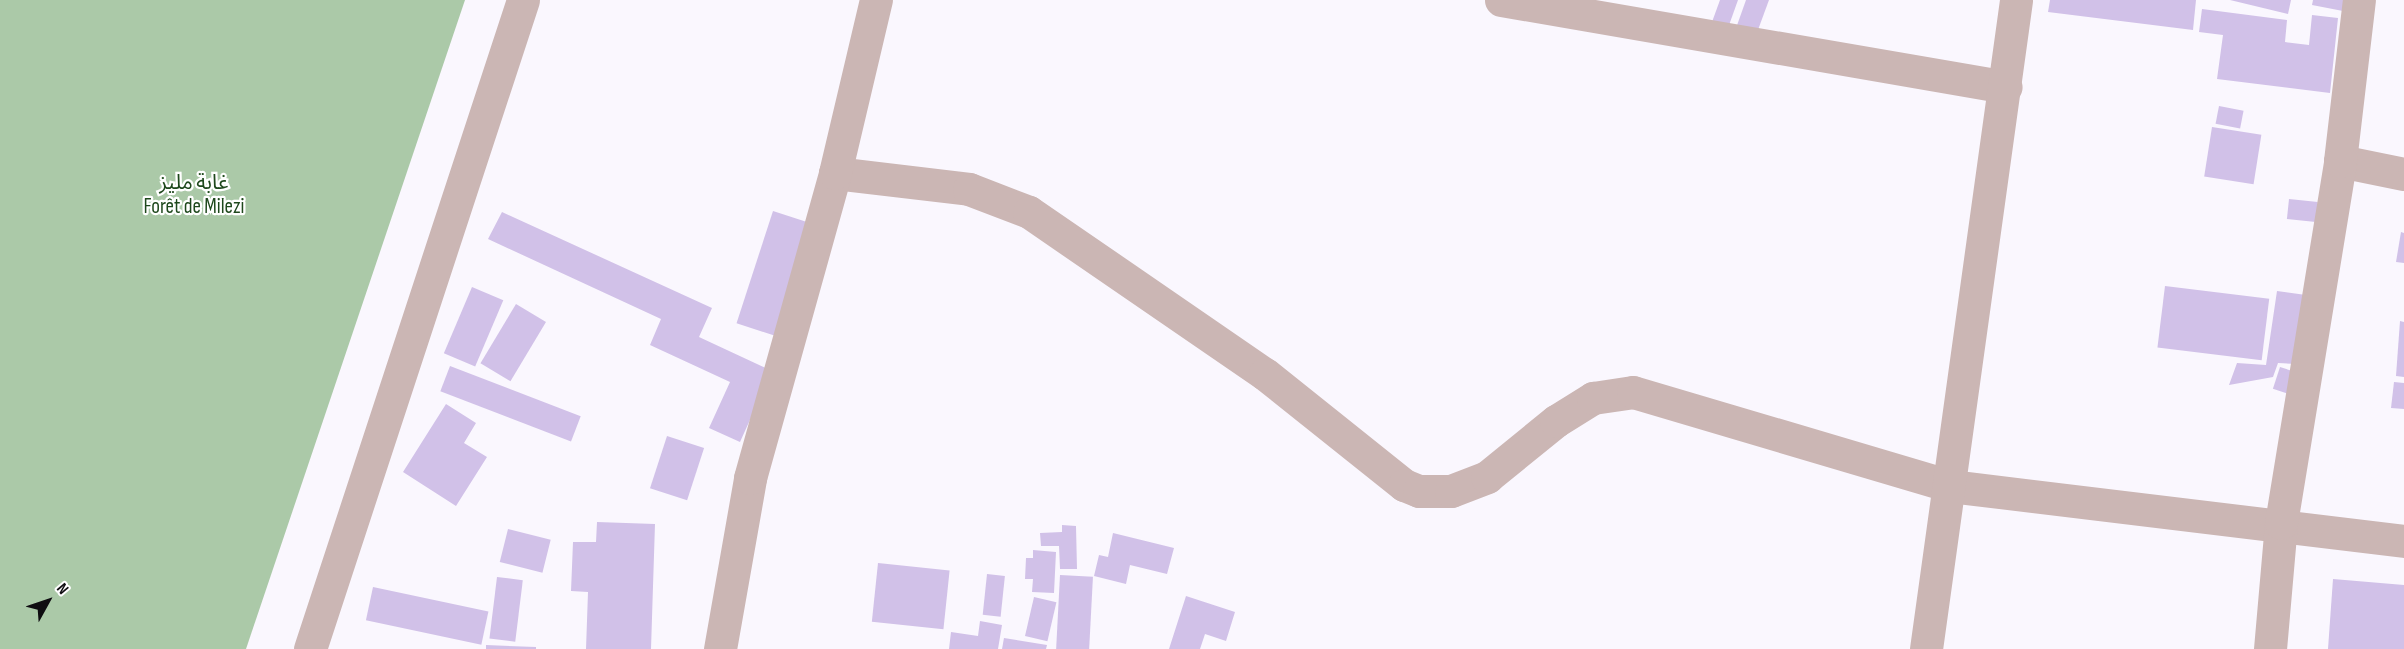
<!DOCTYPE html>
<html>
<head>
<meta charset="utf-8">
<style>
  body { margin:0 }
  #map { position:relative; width:2404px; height:649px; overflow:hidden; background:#faf7fe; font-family:"Sofia Sans Condensed","Noto Sans Arabic",sans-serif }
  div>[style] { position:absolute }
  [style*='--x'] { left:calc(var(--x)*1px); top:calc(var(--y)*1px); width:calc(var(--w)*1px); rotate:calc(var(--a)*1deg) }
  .forest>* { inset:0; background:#abc9a8 }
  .building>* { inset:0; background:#d1c1e8; transform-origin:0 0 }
  .minor>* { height:33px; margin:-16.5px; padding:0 16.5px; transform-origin:16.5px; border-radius:16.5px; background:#cbb6b4 }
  span { translate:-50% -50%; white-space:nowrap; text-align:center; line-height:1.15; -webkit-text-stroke:4.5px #fff; paint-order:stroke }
  .park-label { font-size:21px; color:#1e481c }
  .north { position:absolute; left:18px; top:571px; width:60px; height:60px; -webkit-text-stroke:4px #fff; paint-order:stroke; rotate:50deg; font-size:16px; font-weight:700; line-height:24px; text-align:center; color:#0f0d11 }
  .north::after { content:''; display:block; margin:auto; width:21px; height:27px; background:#0f0d11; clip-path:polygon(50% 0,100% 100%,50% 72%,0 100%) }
</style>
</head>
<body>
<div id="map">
  <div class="forest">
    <div style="clip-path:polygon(0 0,465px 0,246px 649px,0 649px)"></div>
  </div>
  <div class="building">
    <div style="clip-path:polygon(1720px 0,1738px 0,1728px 28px,1712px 22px)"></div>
    <div style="clip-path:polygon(1746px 0,1769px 0,1755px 38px,1735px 31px)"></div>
    <div style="clip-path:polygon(2050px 0,2196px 0,2193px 30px,2048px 12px)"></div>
    <div style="clip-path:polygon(2230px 0,2291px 0,2288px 14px)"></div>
    <div style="clip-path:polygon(2313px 0,2345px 0,2343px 11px,2312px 5px)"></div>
    <div style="clip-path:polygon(2202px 9px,2287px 20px,2285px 42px,2309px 45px,2312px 15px,2338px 18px,2330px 93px,2217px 79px,2223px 35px,2199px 32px)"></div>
    <div style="left:2219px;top:106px;width:25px;height:18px;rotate:11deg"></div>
    <div style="left:2212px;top:127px;width:50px;height:50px;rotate:9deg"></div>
    <div style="left:2289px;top:199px;width:29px;height:20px;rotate:6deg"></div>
    <div style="left:773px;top:211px;width:47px;height:118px;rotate:18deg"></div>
    <div style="clip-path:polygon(502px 212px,712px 308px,699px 337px,772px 371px,740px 442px,709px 428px,730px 382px,650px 345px,661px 319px,488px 239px)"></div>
    <div style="clip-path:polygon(2401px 232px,2404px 233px,2404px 263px,2396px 262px)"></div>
    <div style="left:2165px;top:286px;width:105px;height:62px;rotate:7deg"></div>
    <div style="left:472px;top:287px;width:34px;height:72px;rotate:23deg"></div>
    <div style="clip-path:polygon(2277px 291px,2306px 295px,2296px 364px,2278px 363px,2273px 377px,2229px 385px,2237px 363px,2266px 365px)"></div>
    <div style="left:516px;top:304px;width:35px;height:69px;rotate:31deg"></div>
    <div style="clip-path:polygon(2400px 321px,2404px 322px,2404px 377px,2396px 376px)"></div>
    <div style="left:450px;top:366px;width:140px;height:27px;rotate:21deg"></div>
    <div style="left:2280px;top:367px;width:16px;height:23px;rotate:18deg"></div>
    <div style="clip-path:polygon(2394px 382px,2404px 383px,2404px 409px,2391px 408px)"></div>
    <div style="clip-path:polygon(446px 404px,476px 423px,464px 443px,487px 457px,456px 506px,403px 472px)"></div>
    <div style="left:667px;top:436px;width:39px;height:55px;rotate:18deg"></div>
    <div style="clip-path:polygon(597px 522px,655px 524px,651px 649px,586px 649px,588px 592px,571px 591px,573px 542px,596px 542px)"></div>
    <div style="clip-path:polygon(1062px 525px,1076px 526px,1077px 569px,1060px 569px,1059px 546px,1041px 546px,1040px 533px,1062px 532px)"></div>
    <div style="left:508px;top:529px;width:44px;height:34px;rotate:14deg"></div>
    <div style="clip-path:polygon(1113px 533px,1174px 548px,1167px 574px,1130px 565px,1126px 584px,1094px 576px,1099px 555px,1108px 557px)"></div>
    <div style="clip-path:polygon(1033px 550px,1056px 552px,1054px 593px,1032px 592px,1033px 579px,1025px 579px,1026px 558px,1033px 558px)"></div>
    <div style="left:878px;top:563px;width:72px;height:59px;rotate:6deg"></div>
    <div style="left:987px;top:574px;width:18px;height:41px;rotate:6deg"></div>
    <div style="left:1060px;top:575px;width:33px;height:74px;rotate:3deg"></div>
    <div style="left:497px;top:577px;width:26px;height:62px;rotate:7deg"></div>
    <div style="clip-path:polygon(2333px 579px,2404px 585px,2404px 649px,2328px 649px)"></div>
    <div style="left:373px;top:587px;width:118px;height:34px;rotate:12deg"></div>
    <div style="clip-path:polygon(1186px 596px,1235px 612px,1226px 641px,1205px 634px,1200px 649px,1169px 649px)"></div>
    <div style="left:1034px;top:597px;width:23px;height:40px;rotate:13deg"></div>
    <div style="clip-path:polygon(980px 621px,1002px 625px,998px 649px,949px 649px,951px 632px,978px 636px)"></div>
    <div style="clip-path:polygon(1004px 638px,1047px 645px,1046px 649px,1002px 649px)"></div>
    <div style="clip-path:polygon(486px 645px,536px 647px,536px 649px,486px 649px)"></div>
  </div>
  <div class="minor">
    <div style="--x:1501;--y:0;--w:512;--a:9.77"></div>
    <div style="--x:2340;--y:161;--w:65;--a:11.5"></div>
    <div style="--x:835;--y:173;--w:135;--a:6.8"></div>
    <div style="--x:969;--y:189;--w:64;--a:21"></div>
    <div style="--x:1029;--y:212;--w:286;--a:34.5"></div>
    <div style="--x:1265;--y:374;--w:178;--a:38.6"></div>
    <div style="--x:1404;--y:485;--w:16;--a:22"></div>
    <div style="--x:1419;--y:491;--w:32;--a:0"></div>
    <div style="--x:1451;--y:491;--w:39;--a:-21"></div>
    <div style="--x:1487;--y:477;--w:89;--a:-39.1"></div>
    <div style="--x:1556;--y:421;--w:44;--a:-31.9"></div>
    <div style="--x:1593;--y:398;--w:40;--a:-8.5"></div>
    <div style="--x:1633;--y:392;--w:331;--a:16.5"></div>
    <div style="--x:1950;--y:486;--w:457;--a:6.9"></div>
    <div style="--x:310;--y:649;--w:683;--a:-71.83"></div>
    <div style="--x:720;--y:649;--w:174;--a:-80"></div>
    <div style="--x:750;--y:478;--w:317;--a:-74.4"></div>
    <div style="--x:835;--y:173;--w:178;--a:-76.7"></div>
    <div style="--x:1926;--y:649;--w:655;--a:-82.1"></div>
    <div style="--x:2270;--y:649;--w:126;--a:-85"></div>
    <div style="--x:2281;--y:523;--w:367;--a:-80.7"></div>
    <div style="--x:2340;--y:161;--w:162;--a:-83.3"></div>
  </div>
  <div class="park-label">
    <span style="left:194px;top:195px">غابة مليز<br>Forêt de Milezi</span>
  </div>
  <div class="north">N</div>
</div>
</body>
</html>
